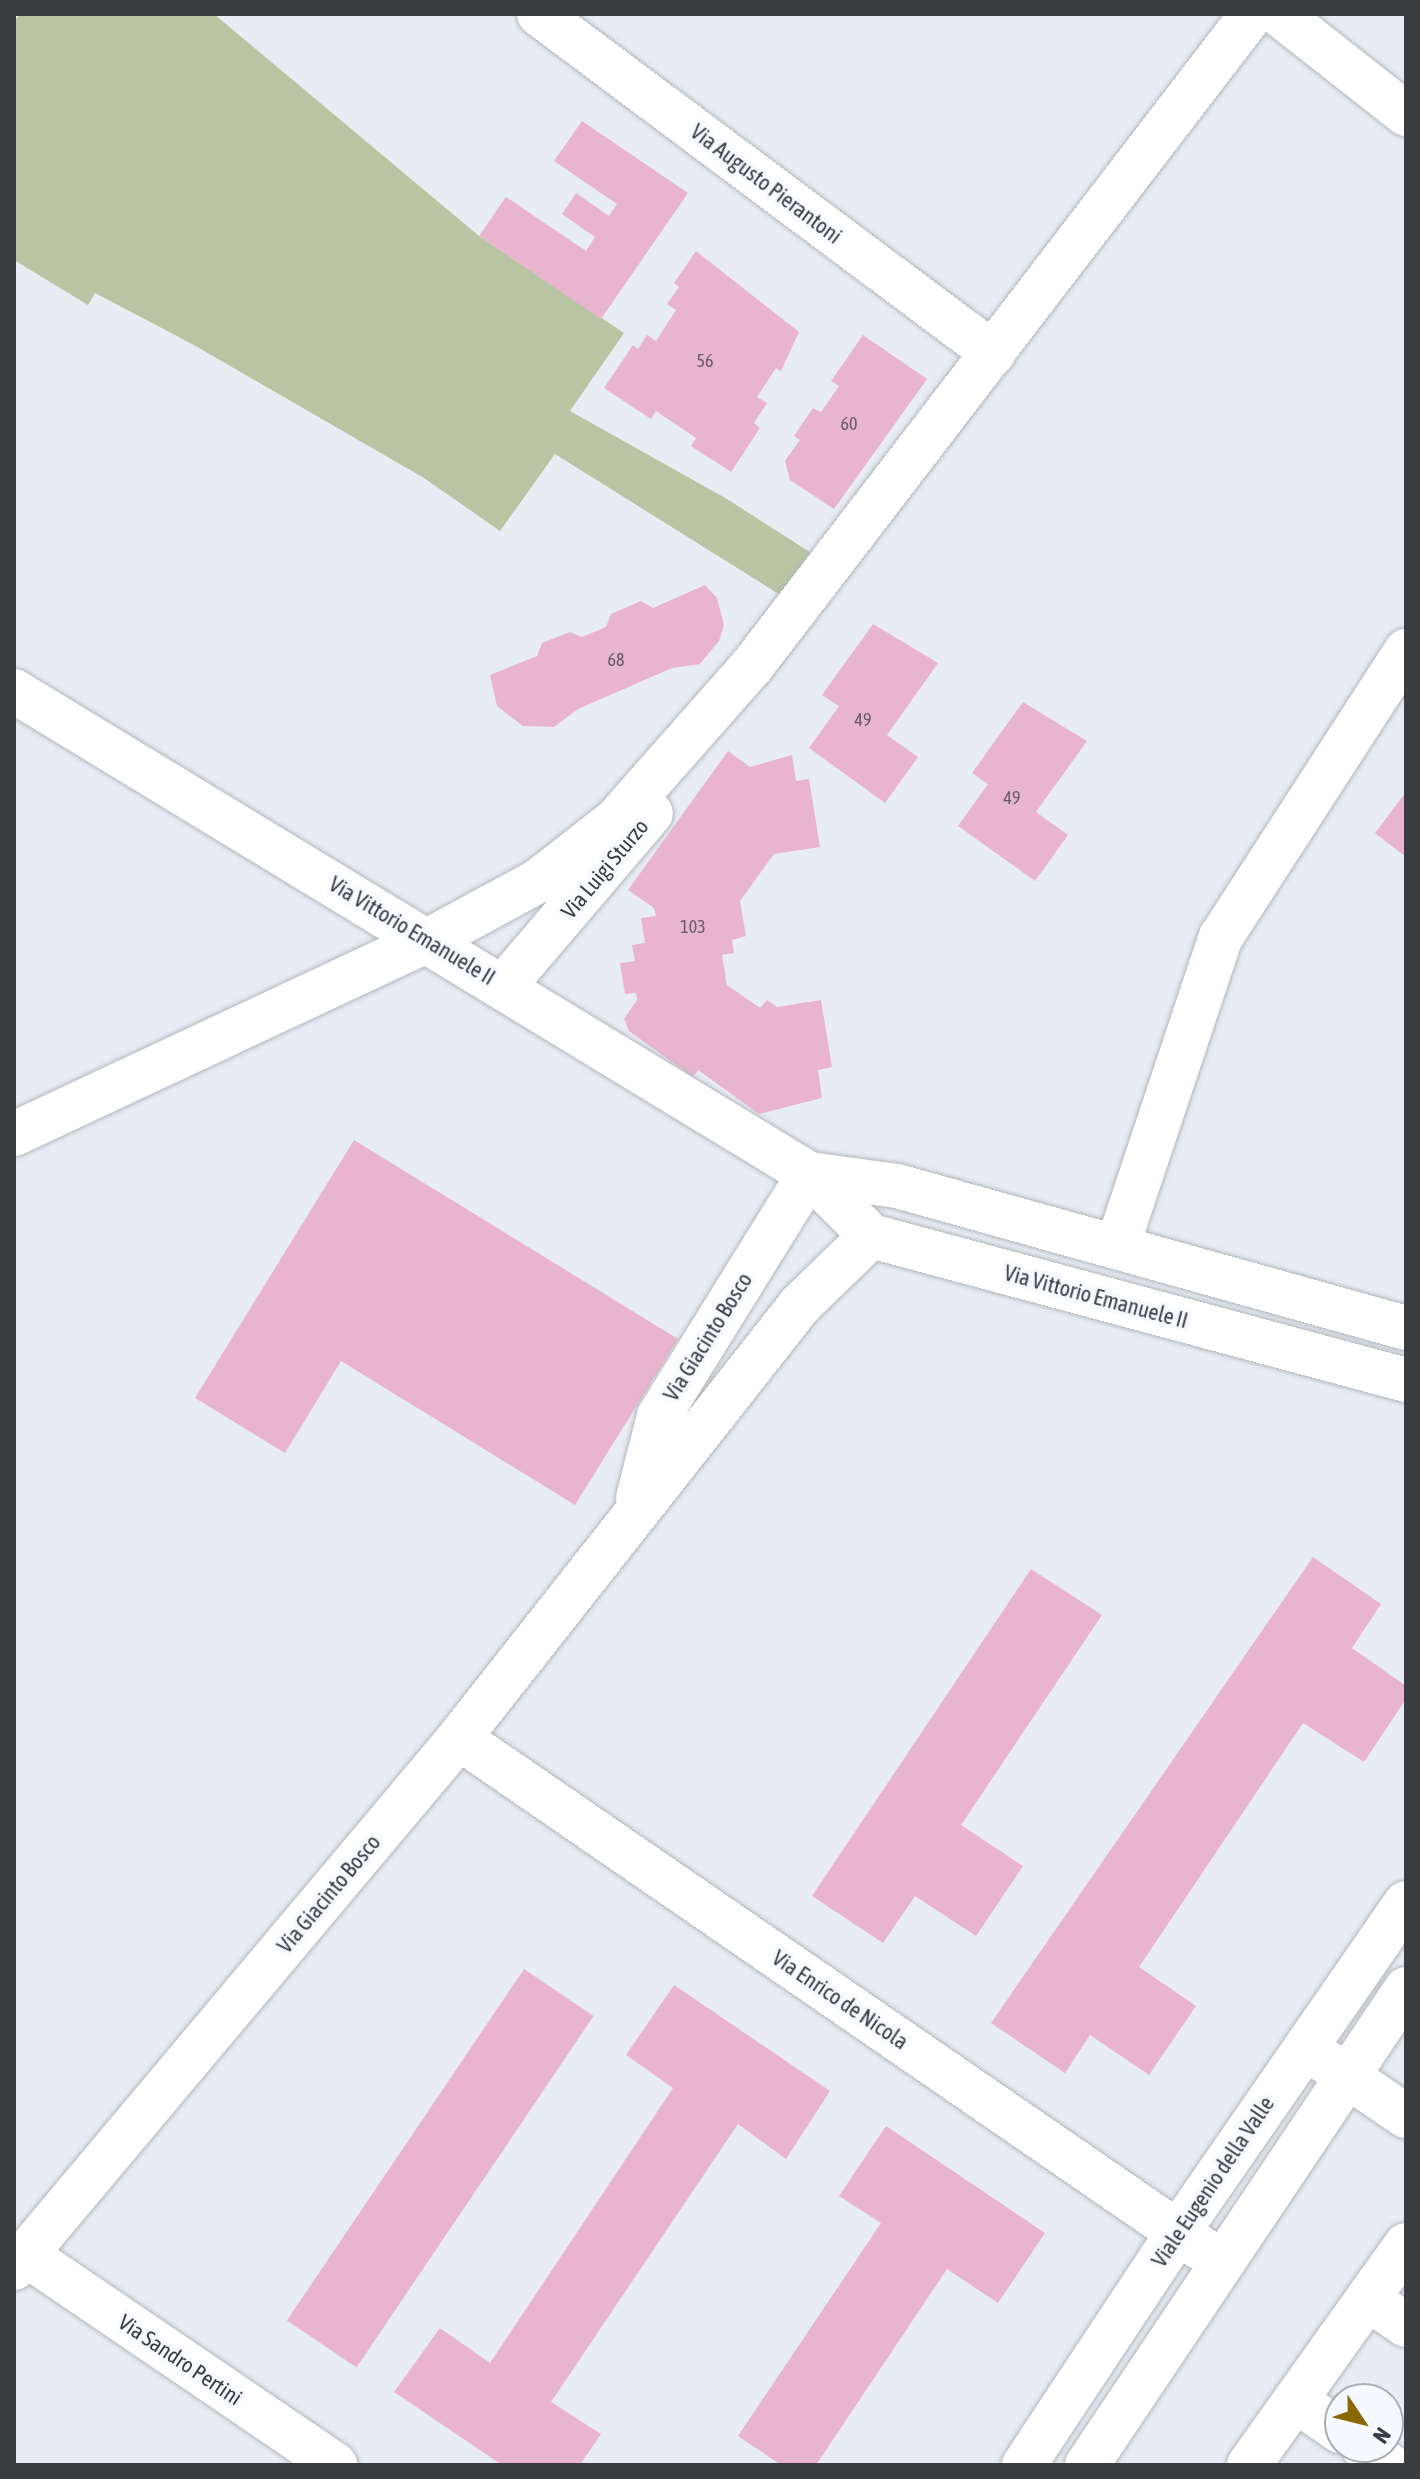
<!DOCTYPE html>
<html>
<head>
<meta charset="utf-8">
<style>
  body { margin:0 }
  #map { position:relative; width:1420px; height:2479px; overflow:hidden; background:#e8ecf3; font-family:"Asap Condensed",sans-serif }
  div>[style] { position:absolute }
  [style*='--x'] { left:calc(var(--x)*1px); top:calc(var(--y)*1px); width:calc(var(--w)*1px); rotate:calc(var(--a)*1deg) }
  .green>* { inset:0; background:#b9c5a2 }
  .building>* { inset:0; background:#e9b5ce; transform-origin:0 0 }
  .roads { filter:drop-shadow(0 0 2px #b3b7bd) drop-shadow(0 0 2px #b3b7bd) }
  .minor>* { height:44px; margin:-22px; padding:0 22px; transform-origin:22px; border-radius:22px; background:#fff }
  span { translate:-50% -50%; white-space:nowrap; text-align:center; line-height:1.15; -webkit-text-stroke:8px #f6f9ff; paint-order:stroke }
  .number-label { font-size:18px; color:#665a63 }
  .number-label span { -webkit-text-stroke-width:0 }
  .street-label { font-size:22px; color:#3b3c3f }
  .frame { position:absolute; inset:0; border:16px solid #3b3c3f; pointer-events:none }
  .north { position:absolute; left:1324px; top:2383px; width:80px; height:80px; box-sizing:border-box; background:#f6f9ff; border:2px solid #abadb2; border-radius:50%; rotate:125deg; font-size:22px; font-weight:700; line-height:32px; text-align:center; color:#3b3c3f }
  .north::after { content:''; display:block; margin:auto; width:28px; height:36px; background:#896807; clip-path:polygon(50% 0,100% 100%,50% 72%,0 100%) }
</style>
</head>
<body>
<div id="map">
  <div class="green">
    <div style="clip-path:polygon(20px 14px,214px 14px,479px 236px,624px 333px,570px 411px,727px 499px,830px 565px,798px 606px,555px 454px,500px 531px,424px 478px,192px 344px,95px 293px,88px 305px,14px 260px,14px 22px)"></div>
  </div>
  <div class="building">
    <div style="clip-path:polygon(582px 121px,688px 193px,601px 319px,479px 236px,506px 197px,586px 251px,595px 237px,562px 214px,576px 193px,609px 216px,617px 204px,554px 161px)"></div>
    <div style="clip-path:polygon(696px 251px,799px 332px,781px 371px,776px 368px,757px 397px,767px 403px,754px 423px,760px 428px,731px 472px,691px 446px,696px 438px,656px 411px,651px 419px,604px 388px,633px 345px,638px 349px,647px 335px,656px 341px,676px 310px,667px 304px,679px 287px,674px 283px)"></div>
    <div style="clip-path:polygon(863px 335px,927px 379px,834px 509px,790px 480px,785px 461px,800px 440px,794px 436px,813px 408px,821px 412px,839px 386px,831px 381px)"></div>
    <div style="clip-path:polygon(705px 585px,717px 598px,724px 625px,719px 641px,700px 664px,672px 668px,578px 709px,554px 727px,523px 726px,497px 706px,490px 675px,537px 656px,542px 643px,570px 632px,582px 637px,606px 627px,611px 614px,641px 601px,653px 608px)"></div>
    <div style="clip-path:polygon(873px 624px,938px 663px,887px 735px,918px 757px,885px 803px,809px 748px,839px 706px,822px 695px)"></div>
    <div style="clip-path:polygon(1023px 702px,1087px 741px,1036px 812px,1068px 835px,1035px 881px,958px 826px,988px 784px,972px 773px)"></div>
    <div style="clip-path:polygon(728px 751px,750px 767px,792px 755px,796px 781px,809px 779px,820px 847px,774px 854px,740px 901px,746px 936px,732px 940px,734px 953px,722px 955px,727px 985px,760px 1008px,767px 1000px,777px 1007px,821px 1000px,832px 1067px,818px 1070px,822px 1098px,759px 1114px,698px 1070px,693px 1077px,629px 1031px,624px 1019px,637px 1000px,636px 993px,625px 994px,620px 963px,635px 961px,632px 945px,645px 943px,641px 918px,656px 916px,654px 908px,628px 890px)"></div>
    <div style="clip-path:polygon(1406px 792px,1406px 857px,1375px 833px)"></div>
    <div style="clip-path:polygon(354px 1140px,678px 1339px,575px 1505px,341px 1361px,285px 1453px,195px 1398px)"></div>
    <div style="clip-path:polygon(1313px 1557px,1381px 1604px,1352px 1648px,1406px 1686px,1406px 1699px,1364px 1762px,1303px 1723px,1139px 1967px,1196px 2006px,1149px 2075px,1090px 2035px,1065px 2073px,991px 2023px)"></div>
    <div style="clip-path:polygon(1031px 1569px,1102px 1615px,961px 1825px,1023px 1866px,976px 1936px,915px 1896px,883px 1943px,812px 1896px)"></div>
    <div style="left:524px;top:1969px;width:84px;height:424px;rotate:34deg"></div>
    <div style="clip-path:polygon(674px 1985px,830px 2091px,786px 2159px,738px 2124px,551px 2402px,601px 2434px,580px 2465px,502px 2465px,394px 2392px,440px 2328px,490px 2363px,673px 2088px,626px 2055px)"></div>
    <div style="clip-path:polygon(886px 2126px,1045px 2233px,998px 2303px,947px 2269px,816px 2465px,781px 2465px,738px 2436px,881px 2223px,839px 2196px)"></div>
  </div>
  <div class="roads">
    <div class="minor">
      <div style="--x:539;--y:14;--w:567;--a:36.75"></div>
      <div style="--x:1279;--y:14;--w:162;--a:38.2"></div>
      <div style="--x:14;--y:691;--w:930;--a:31.28"></div>
      <div style="--x:809;--y:1174;--w:88;--a:45"></div>
      <div style="--x:871;--y:1236;--w:554;--a:15.06"></div>
      <div style="--x:503;--y:987;--w:228;--a:-49.6"></div>
      <div style="--x:14;--y:1134;--w:458;--a:-25.1"></div>
      <div style="--x:429;--y:940;--w:124;--a:-28.4"></div>
      <div style="--x:538;--y:881;--w:99;--a:-38"></div>
      <div style="--x:616;--y:820;--w:205;--a:-48.6"></div>
      <div style="--x:752;--y:666;--w:822;--a:-52.52"></div>
      <div style="--x:1117;--y:1247;--w:327;--a:-71.5"></div>
      <div style="--x:1221;--y:937;--w:341;--a:-57.1"></div>
      <div style="--x:638;--y:1498;--w:85;--a:-75.6"></div>
      <div style="--x:659;--y:1416;--w:285;--a:-58.2"></div>
      <div style="--x:809;--y:1174;--w:89;--a:7.8"></div>
      <div style="--x:897;--y:1186;--w:528;--a:15.59"></div>
      <div style="--x:459;--y:1738;--w:925;--a:34.51"></div>
      <div style="--x:1322;--y:2059;--w:102;--a:34.2"></div>
      <div style="--x:25;--y:2254;--w:375;--a:34.2"></div>
      <div style="--x:14;--y:2268;--w:692;--a:-49.98"></div>
      <div style="--x:459;--y:1738;--w:551;--a:-51.78"></div>
      <div style="--x:800;--y:1305;--w:99;--a:-44.2"></div>
      <div style="--x:1368;--y:2299;--w:46;--a:34.4"></div>
      <div style="--x:1295;--y:2400;--w:55;--a:34.6"></div>
      <div style="--x:1363;--y:2447;--w:32;--a:35"></div>
      <div style="--x:1024;--y:2465;--w:279;--a:-56.5"></div>
      <div style="--x:1178;--y:2232;--w:400;--a:-55.3"></div>
      <div style="--x:1087;--y:2465;--w:573;--a:-56.17"></div>
      <div style="--x:1249;--y:2465;--w:270;--a:-54.5"></div>
    </div>
  </div>
  <div class="number-label">
    <span style="left:705px;top:361px">56</span>
    <span style="left:849px;top:424px">60</span>
    <span style="left:616px;top:660px">68</span>
    <span style="left:863px;top:720px">49</span>
    <span style="left:1012px;top:798px">49</span>
    <span style="left:693px;top:927px">103</span>
  </div>
  <div class="street-label">
    <span style="left:766px;top:184px;rotate:37deg">Via Augusto Pierantoni</span>
    <span style="left:605px;top:869px;rotate:-50deg">Via Luigi Sturzo</span>
    <span style="left:412px;top:931px;rotate:31deg">Via Vittorio Emanuele II</span>
    <span style="left:1096px;top:1297px;rotate:15deg">Via Vittorio Emanuele II</span>
    <span style="left:708px;top:1337px;rotate:-58deg">Via Giacinto Bosco</span>
    <span style="left:329px;top:1894px;rotate:-50deg">Via Giacinto Bosco</span>
    <span style="left:840px;top:2000px;rotate:34deg">Via Enrico de Nicola</span>
    <span style="left:1213px;top:2182px;rotate:-56deg">Viale Eugenio della Valle</span>
    <span style="left:180px;top:2360px;rotate:34deg">Via Sandro Pertini</span>
  </div>
  <div class="frame"></div>
  <div class="north">N</div>
</div>
</body>
</html>
